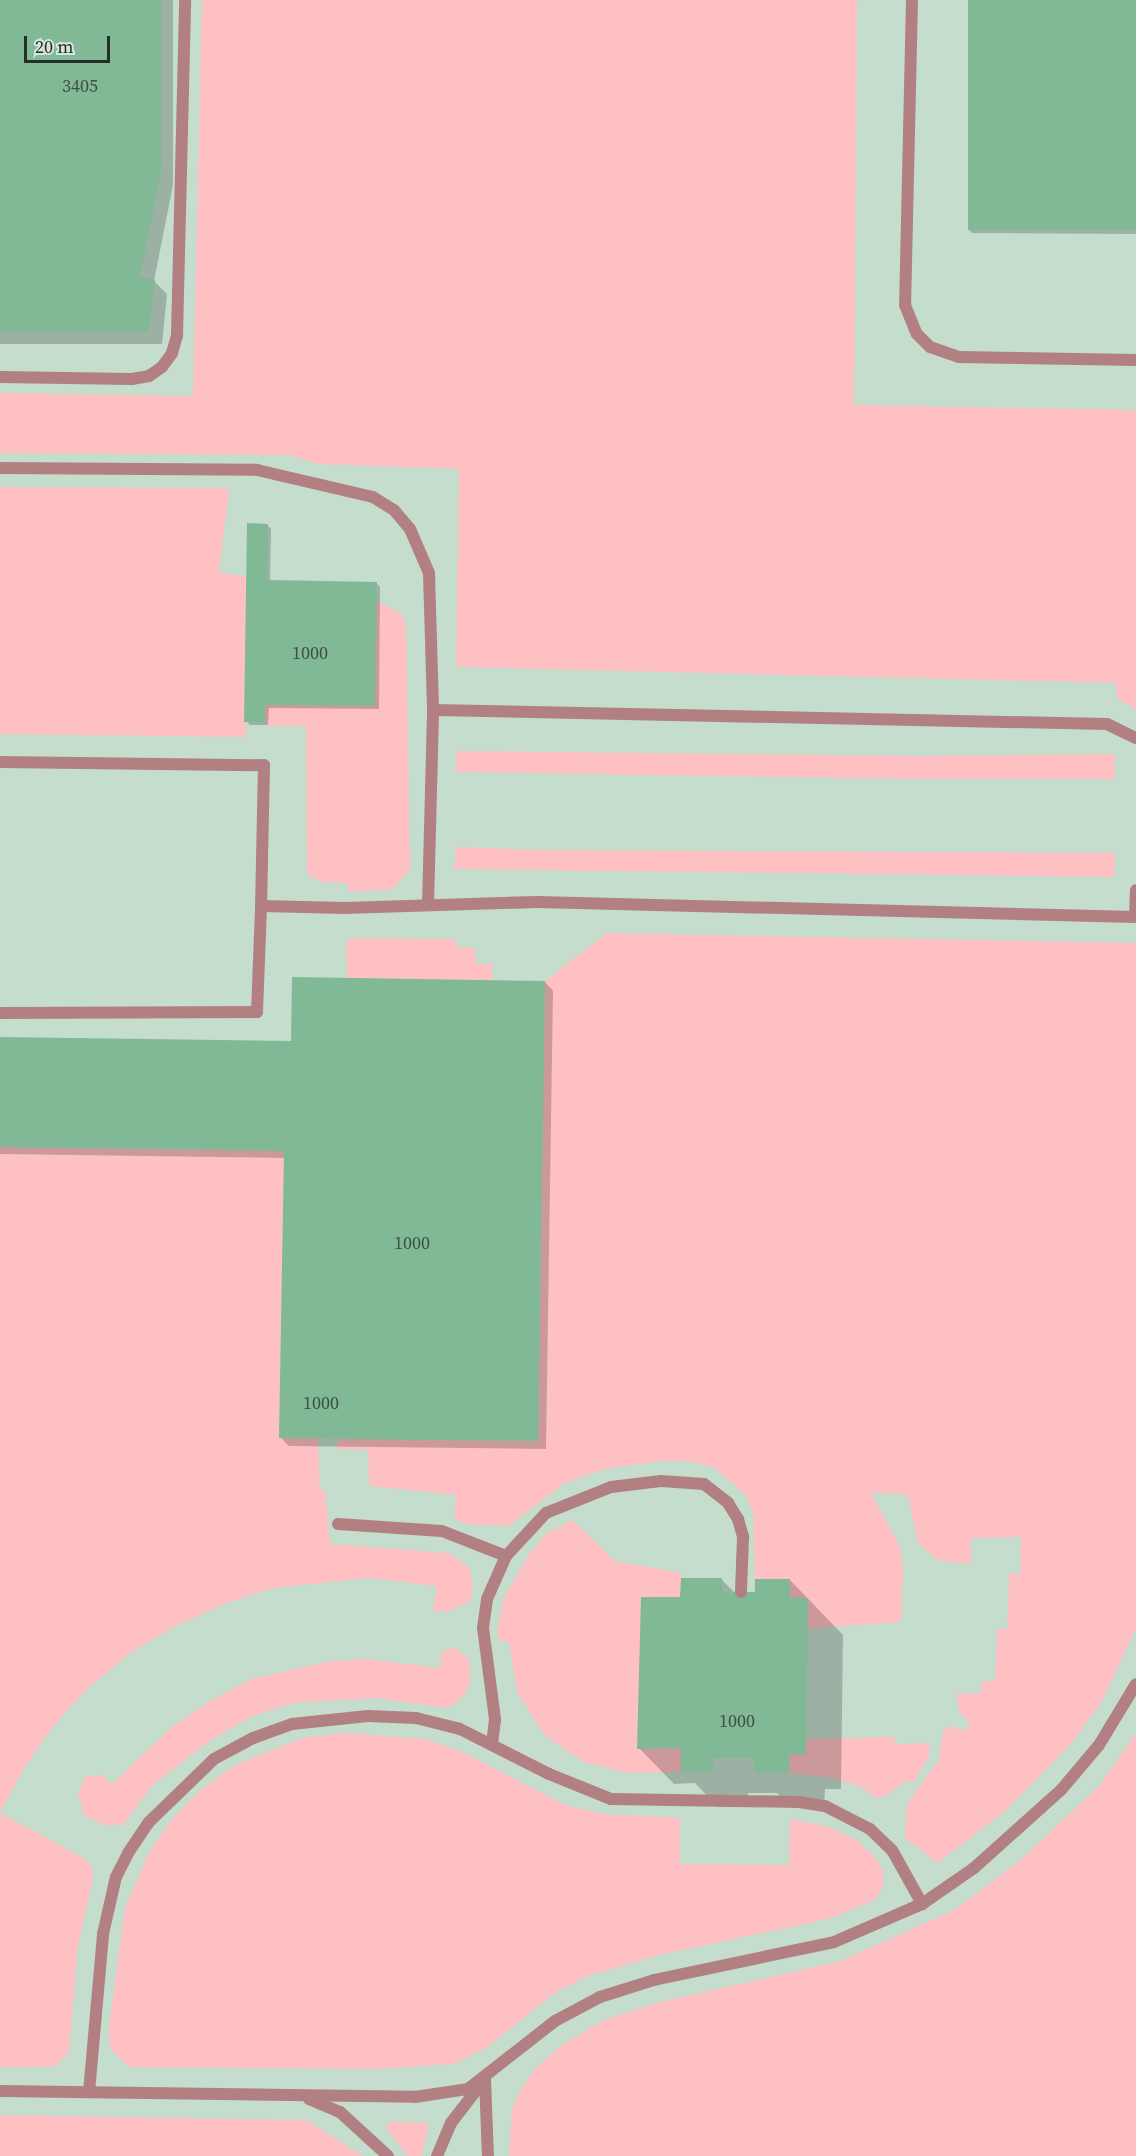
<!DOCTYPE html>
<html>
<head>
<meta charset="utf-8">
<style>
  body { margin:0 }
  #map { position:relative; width:1136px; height:2156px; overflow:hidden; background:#d5e6db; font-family:"Source Serif 4",serif }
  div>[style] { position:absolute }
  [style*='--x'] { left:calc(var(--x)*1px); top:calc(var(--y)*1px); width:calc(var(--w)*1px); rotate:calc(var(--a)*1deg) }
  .built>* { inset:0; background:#c5ddcd }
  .green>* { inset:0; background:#fec0c2 }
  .shadow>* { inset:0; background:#0003 }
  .building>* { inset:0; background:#81b996; transform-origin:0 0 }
  .lane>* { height:12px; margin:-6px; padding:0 6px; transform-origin:6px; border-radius:6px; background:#b28082 }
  span { translate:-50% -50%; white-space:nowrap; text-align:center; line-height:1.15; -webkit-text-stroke:4.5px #d5e6db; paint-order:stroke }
  .number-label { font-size:18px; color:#3e5044 }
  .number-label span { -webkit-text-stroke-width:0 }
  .scale { position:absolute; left:24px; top:36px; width:86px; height:27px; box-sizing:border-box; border:3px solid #272d29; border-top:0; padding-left:8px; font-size:18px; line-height:21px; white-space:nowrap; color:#272d29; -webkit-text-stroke:4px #d5e6db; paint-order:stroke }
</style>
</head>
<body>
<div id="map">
  <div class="built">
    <div style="clip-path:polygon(0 0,202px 0,193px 396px,854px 406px,857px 0,1136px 0,1136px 2156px,0 2156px)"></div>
  </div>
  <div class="green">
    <div style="clip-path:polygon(202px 0,857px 0,854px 405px,1136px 410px,1136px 709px,1117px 698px,1116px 683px,459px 667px,456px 666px,459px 469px,318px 464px,290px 455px,0 453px,0 393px,193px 396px)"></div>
    <div style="clip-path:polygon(0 487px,229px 488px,219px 573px,246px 576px,246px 737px,0 734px)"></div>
    <div style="clip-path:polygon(377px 601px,403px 615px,406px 626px,410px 869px,393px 889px,349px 892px,348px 883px,321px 882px,307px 874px,306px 726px,266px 726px,265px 705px,375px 706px)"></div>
    <div style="clip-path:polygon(457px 751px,917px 756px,1115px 754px,1115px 779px,917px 779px,455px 772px)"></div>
    <div style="clip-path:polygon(456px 847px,535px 850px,1115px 853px,1114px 877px,454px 869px)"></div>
    <div style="clip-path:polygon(607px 933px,1136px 943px,1136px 1628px,1102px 1701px,1071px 1744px,1003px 1813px,937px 1863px,905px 1838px,907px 1804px,939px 1759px,943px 1732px,949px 1726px,965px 1730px,970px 1723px,959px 1713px,957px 1694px,981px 1693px,982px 1681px,995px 1681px,997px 1629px,1007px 1629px,1009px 1573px,1020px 1574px,1021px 1537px,971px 1538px,971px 1564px,937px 1560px,918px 1543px,908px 1495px,871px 1492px,900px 1547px,903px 1568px,901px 1622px,807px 1629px,808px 1598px,790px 1598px,790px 1579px,755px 1579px,753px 1512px,746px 1495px,715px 1468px,690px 1461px,659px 1461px,604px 1469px,565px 1483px,508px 1526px,465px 1524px,454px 1517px,456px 1495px,369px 1486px,368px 1450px,337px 1449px,338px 1439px,538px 1441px,545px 981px)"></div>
    <div style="clip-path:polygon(351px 938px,456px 939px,457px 947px,474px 948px,476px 964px,492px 964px,492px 980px,347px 978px,346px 944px)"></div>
    <div style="clip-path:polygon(0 1147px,284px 1151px,279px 1438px,318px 1438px,320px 1491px,325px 1489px,330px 1544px,449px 1553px,469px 1567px,472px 1580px,472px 1596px,466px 1604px,446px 1612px,433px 1610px,437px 1586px,369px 1578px,273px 1588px,227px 1603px,175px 1626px,129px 1654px,86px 1690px,51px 1729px,25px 1767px,0 1813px,82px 1857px,91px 1865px,93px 1878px,78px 1945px,69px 2052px,56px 2066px,39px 2067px,0 2067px)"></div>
    <div style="clip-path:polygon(572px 1520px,615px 1561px,682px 1573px,680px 1597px,642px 1597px,637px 1749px,681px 1748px,681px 1772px,626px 1773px,584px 1762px,544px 1735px,517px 1692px,509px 1642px,499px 1640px,497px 1632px,503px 1600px,529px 1554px,546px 1534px)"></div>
    <div style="clip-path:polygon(453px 1647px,469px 1659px,471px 1678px,466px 1693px,455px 1704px,447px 1708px,376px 1698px,293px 1703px,253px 1716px,209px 1741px,153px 1785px,123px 1825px,103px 1825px,84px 1815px,78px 1793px,86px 1776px,102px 1775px,112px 1784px,171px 1728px,210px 1701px,252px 1679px,330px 1661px,367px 1659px,440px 1668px,442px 1652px)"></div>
    <div style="clip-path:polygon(343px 1733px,426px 1739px,465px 1753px,565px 1805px,603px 1814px,680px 1818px,680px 1864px,789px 1865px,790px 1819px,829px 1827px,855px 1839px,873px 1855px,883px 1870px,883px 1887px,876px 1899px,832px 1918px,663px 1954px,587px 1976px,552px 1995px,486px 2048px,454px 2064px,376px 2069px,129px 2067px,110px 2048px,109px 2028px,125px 1907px,149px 1853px,173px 1818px,197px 1793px,235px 1765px,302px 1738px)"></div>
    <div style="clip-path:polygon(1136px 1733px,1136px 2156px,509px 2156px,512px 2108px,520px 2091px,535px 2069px,562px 2045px,604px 2020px,660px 2002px,841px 1961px,954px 1910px,1017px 1863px,1100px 1785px)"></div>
    <div style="clip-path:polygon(895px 1737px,895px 1744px,929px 1743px,929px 1755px,914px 1782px,904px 1782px,886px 1796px,876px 1798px,861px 1787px,833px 1778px,789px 1773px,790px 1754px,806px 1754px,806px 1739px)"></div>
    <div style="clip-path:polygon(0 2115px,307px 2120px,363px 2156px,0 2156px)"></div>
    <div style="clip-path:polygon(392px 2121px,429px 2123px,421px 2156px,408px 2156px,385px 2127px)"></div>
  </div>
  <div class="shadow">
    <div style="clip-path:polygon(0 0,173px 0,173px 185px,154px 281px,167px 294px,162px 344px,0 344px)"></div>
    <div style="clip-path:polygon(970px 0,1136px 0,1136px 234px,972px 233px,968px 229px)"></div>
    <div style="clip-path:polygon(267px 525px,271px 529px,270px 582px,376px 583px,380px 587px,379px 709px,269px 708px,268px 725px,250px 725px,246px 721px)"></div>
    <div style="clip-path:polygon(545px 982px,553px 991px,546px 1449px,289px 1446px,280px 1437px,285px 1158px,0 1154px,0 1039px,292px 1043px)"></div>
    <div style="clip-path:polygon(722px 1580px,736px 1594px,756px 1594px,790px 1580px,843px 1635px,841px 1789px,825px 1789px,824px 1808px,791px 1807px,777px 1793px,748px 1793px,748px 1807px,718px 1807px,695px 1783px,674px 1784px,639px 1748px,682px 1598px)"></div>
  </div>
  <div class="building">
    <div style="clip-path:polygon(0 0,161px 0,161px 171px,140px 276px,155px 280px,149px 332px,0 332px)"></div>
    <div style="left:968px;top:0;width:168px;height:230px"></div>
    <div style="clip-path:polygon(247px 523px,268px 524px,267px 580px,377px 582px,375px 706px,265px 705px,265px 722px,244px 722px)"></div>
    <div style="clip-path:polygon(292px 977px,545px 981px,538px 1441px,279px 1438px,284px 1151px,0 1147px,0 1037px,291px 1041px)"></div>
    <div style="clip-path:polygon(681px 1578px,722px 1578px,723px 1592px,755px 1592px,755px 1579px,790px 1579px,790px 1598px,808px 1598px,806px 1754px,790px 1754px,789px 1773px,754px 1772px,754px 1758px,713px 1758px,713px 1772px,681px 1772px,681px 1748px,637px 1749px,641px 1597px,680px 1597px)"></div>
  </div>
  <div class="lane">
    <div style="--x:912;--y:0;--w:305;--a:91.3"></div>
    <div style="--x:905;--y:305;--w:31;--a:68"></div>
    <div style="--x:917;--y:334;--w:18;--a:45"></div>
    <div style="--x:930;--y:347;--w:31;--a:19"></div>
    <div style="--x:959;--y:357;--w:177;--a:1"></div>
    <div style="--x:0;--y:377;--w:132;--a:0.9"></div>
    <div style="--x:132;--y:379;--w:17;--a:-10"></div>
    <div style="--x:149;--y:376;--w:16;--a:-35"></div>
    <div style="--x:162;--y:367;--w:17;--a:-54"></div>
    <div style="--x:172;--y:353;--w:19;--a:-74"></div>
    <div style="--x:177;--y:335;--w:335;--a:-88.6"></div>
    <div style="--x:0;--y:468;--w:257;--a:0.4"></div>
    <div style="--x:257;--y:470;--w:119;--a:13.1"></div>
    <div style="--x:373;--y:497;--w:25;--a:32"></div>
    <div style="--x:394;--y:510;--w:25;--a:50"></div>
    <div style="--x:410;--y:529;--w:48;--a:66.6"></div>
    <div style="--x:429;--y:573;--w:137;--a:88.3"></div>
    <div style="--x:0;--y:762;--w:264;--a:0.7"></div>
    <div style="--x:264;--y:765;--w:141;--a:91.2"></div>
    <div style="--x:261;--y:906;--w:84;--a:1.4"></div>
    <div style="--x:345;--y:908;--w:192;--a:-1.8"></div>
    <div style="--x:537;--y:902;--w:599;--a:1.43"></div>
    <div style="--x:428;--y:905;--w:195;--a:-88.5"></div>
    <div style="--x:433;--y:710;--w:674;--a:1.19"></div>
    <div style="--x:1107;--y:724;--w:32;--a:26"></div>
    <div style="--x:1135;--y:917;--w:27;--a:-88"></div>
    <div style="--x:0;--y:1013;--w:257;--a:-0.2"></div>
    <div style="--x:257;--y:1012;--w:106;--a:-87.8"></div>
    <div style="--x:338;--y:1524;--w:104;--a:3.9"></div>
    <div style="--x:442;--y:1531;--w:69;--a:21.3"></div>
    <div style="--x:492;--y:1744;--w:25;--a:-83"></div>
    <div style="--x:495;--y:1719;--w:92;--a:-97.5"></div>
    <div style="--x:483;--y:1628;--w:29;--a:-82"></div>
    <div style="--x:487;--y:1599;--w:47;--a:-66.2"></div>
    <div style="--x:506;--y:1556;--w:59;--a:-47.1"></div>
    <div style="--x:546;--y:1513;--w:70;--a:-21.8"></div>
    <div style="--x:611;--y:1487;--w:50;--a:-6.8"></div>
    <div style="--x:661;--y:1481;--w:43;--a:4"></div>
    <div style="--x:704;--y:1484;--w:31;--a:38"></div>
    <div style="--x:728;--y:1503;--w:19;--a:58"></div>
    <div style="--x:738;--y:1519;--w:19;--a:74"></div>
    <div style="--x:743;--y:1537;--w:55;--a:92.1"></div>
    <div style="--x:485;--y:2079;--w:77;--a:87.8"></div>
    <div style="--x:0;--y:2091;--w:415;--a:0.8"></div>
    <div style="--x:415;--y:2097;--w:54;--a:-8.6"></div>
    <div style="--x:468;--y:2089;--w:110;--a:-38"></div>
    <div style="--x:555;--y:2021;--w:51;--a:-28.1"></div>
    <div style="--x:600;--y:1997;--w:57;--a:-17.5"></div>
    <div style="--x:654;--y:1980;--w:184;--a:-11.9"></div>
    <div style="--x:834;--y:1942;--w:96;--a:-23.4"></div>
    <div style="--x:922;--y:1904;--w:63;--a:-34.7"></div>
    <div style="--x:974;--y:1868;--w:117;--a:-41.9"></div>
    <div style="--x:1061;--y:1790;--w:59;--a:-49.8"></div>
    <div style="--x:1099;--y:1745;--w:71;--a:-58.8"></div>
    <div style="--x:89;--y:2092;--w:159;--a:-84.9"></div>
    <div style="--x:103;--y:1934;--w:58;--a:-77.2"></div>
    <div style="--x:116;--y:1877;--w:27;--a:-63"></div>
    <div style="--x:128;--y:1853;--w:37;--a:-56"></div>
    <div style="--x:149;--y:1822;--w:91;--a:-44.1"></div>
    <div style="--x:214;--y:1759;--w:44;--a:-28.3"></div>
    <div style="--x:253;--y:1738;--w:41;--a:-19.7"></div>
    <div style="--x:292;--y:1724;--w:76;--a:-6"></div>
    <div style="--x:368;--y:1716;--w:48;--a:2.4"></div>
    <div style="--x:416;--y:1718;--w:45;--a:14"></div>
    <div style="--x:460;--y:1729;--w:100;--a:26.8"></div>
    <div style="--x:549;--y:1774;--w:67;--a:22"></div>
    <div style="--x:611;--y:1799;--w:188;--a:0.9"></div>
    <div style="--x:799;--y:1802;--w:26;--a:9"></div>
    <div style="--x:825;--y:1806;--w:51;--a:27.1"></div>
    <div style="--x:870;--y:1829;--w:30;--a:44"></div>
    <div style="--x:892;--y:1850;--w:62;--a:60.9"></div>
    <div style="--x:309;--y:2099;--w:34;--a:23"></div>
    <div style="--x:340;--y:2112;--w:65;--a:42.5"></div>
    <div style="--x:437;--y:2156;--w:36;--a:-67"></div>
    <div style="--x:451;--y:2123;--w:49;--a:-52.4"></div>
  </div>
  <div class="number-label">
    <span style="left:80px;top:86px">3405</span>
    <span style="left:310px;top:653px">1000</span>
    <span style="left:412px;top:1243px">1000</span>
    <span style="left:321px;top:1403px">1000</span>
    <span style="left:737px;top:1721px">1000</span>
  </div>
  <div class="scale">20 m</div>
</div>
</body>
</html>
